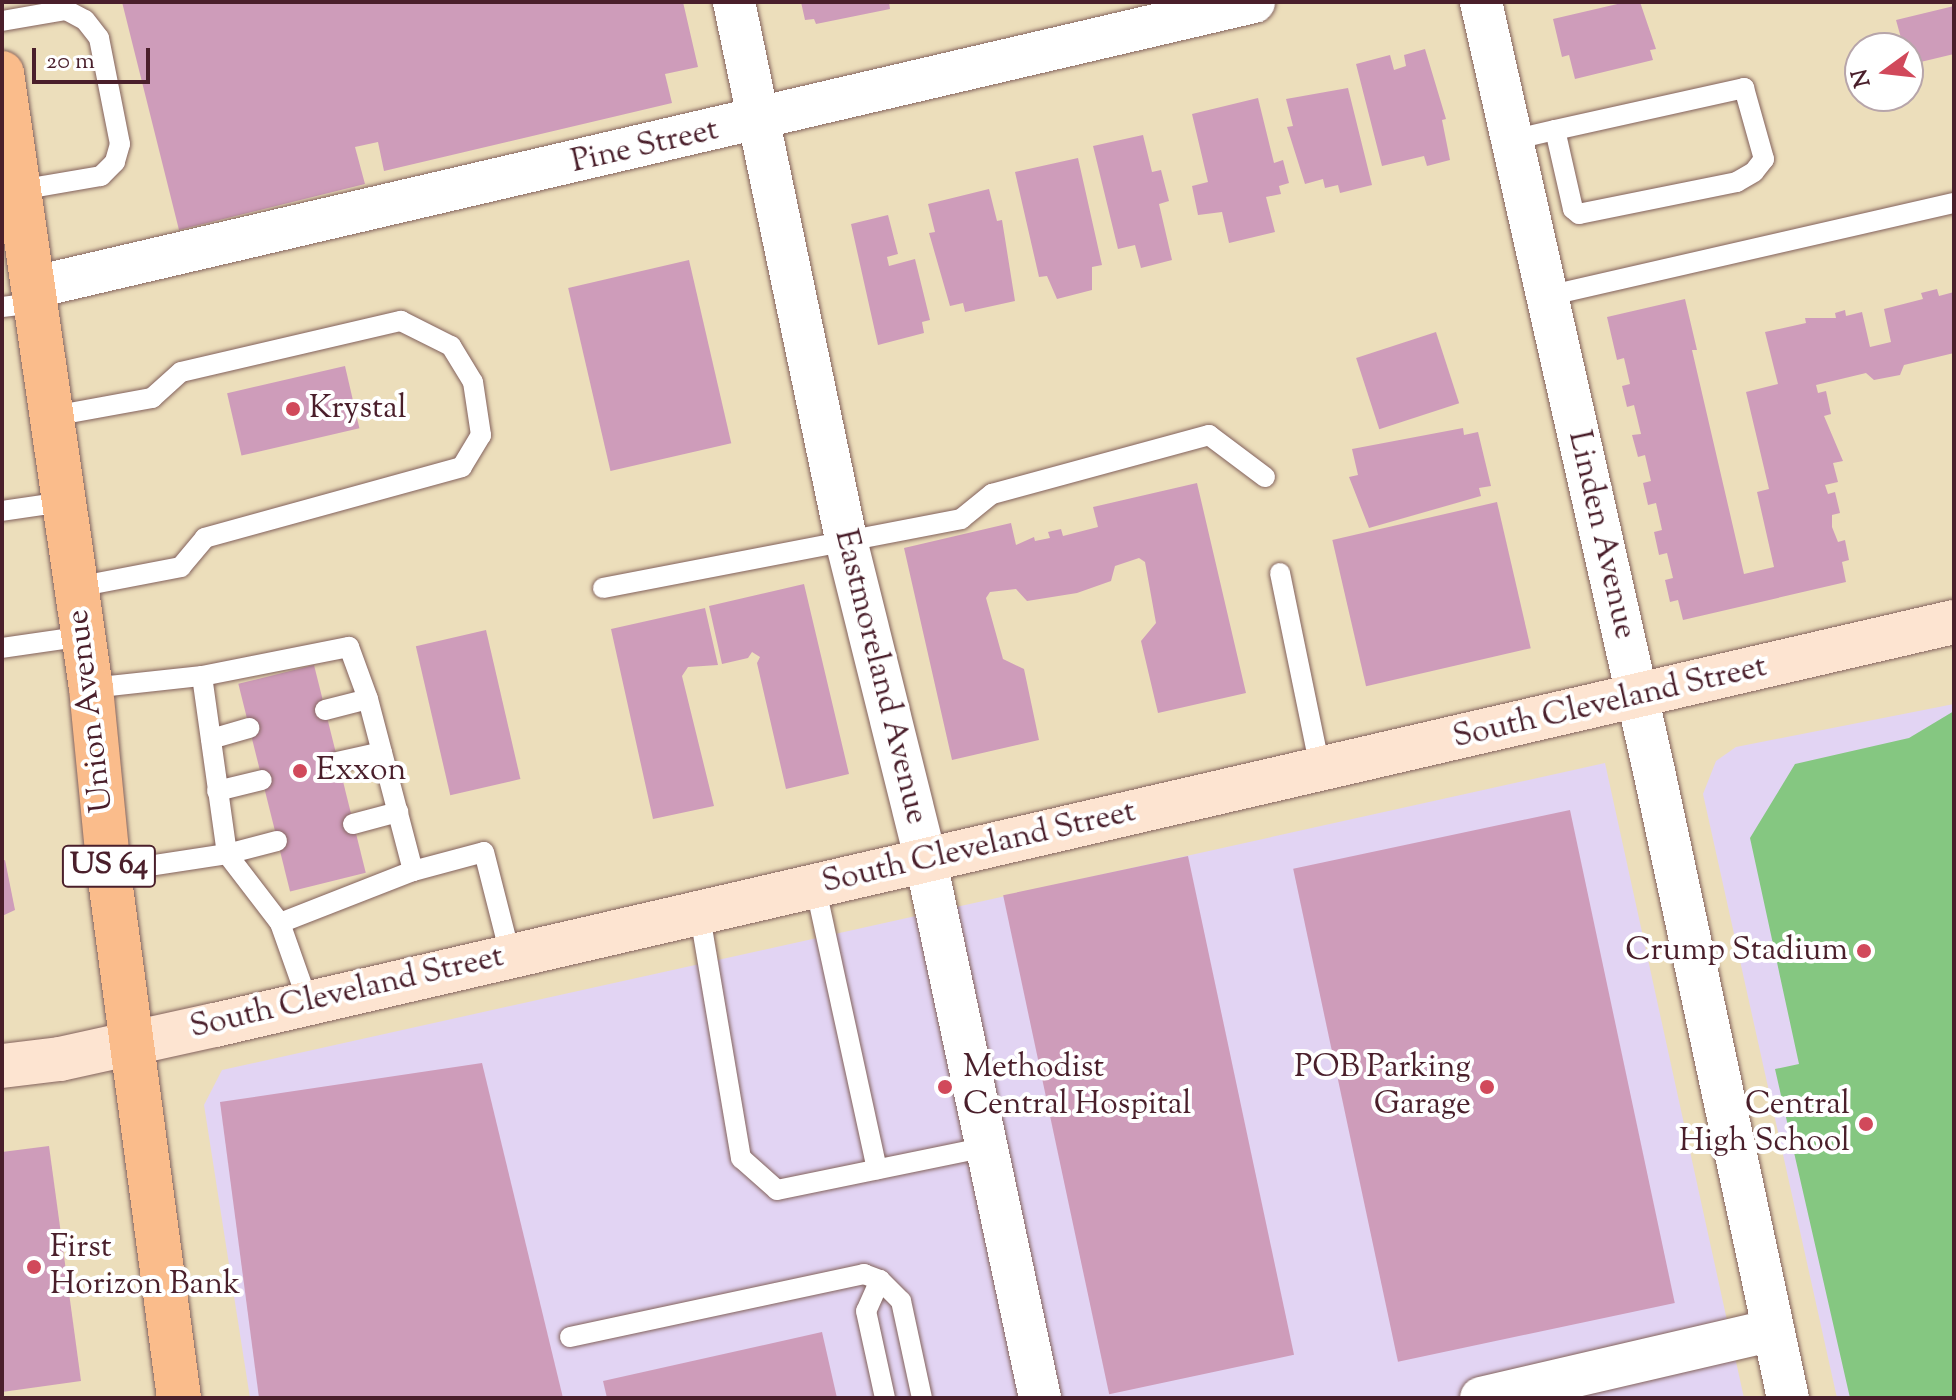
<!DOCTYPE html>
<html>
<head>
<meta charset="utf-8">
<style>
  body { margin:0 }
  #map { position:relative; width:1956px; height:1400px; overflow:hidden; background:#ecdebb; font-family:"Sorts Mill Goudy",serif }
  div>[style] { position:absolute }
  [style*='--x'] { left:calc(var(--x)*1px); top:calc(var(--y)*1px); width:calc(var(--w)*1px); rotate:calc(var(--a)*1deg) }
  .built>* { inset:0; background:#e2d4f3 }
  .green>* { inset:0; background:#85c781 }
  .building>* { inset:0; background:#ce9cba; transform-origin:0 0 }
  .roads { filter:drop-shadow(0 0 2px #83625d) drop-shadow(0 0 2px #83625d) }
  .lane>* { height:20px; margin:-10px; padding:0 10px; transform-origin:10px; border-radius:10px; background:#fff }
  .street>* { height:42px; margin:-21px; padding:0 21px; transform-origin:21px; border-radius:21px; background:#fff }
  .secondary>* { height:44px; margin:-22px; padding:0 22px; transform-origin:22px; border-radius:22px; background:#fde4d1 }
  .primary>* { height:44px; margin:-22px; padding:0 22px; transform-origin:22px; border-radius:22px; background:#fabc8b }
  .dots>* { width:22px; height:22px; translate:-50% -50%; box-sizing:border-box; border:4px solid #fff; border-radius:50% }
  span { translate:-50% -50%; white-space:nowrap; text-align:center; line-height:1.15; -webkit-text-stroke:8px #fff; paint-order:stroke }
  .shield-label span { padding:2px 6px; background:#fff; border:2px solid; border-radius:6px; -webkit-text-stroke-width:0 }
  .shield-label { font-size:30px; color:#4a1f2b; font-weight:700 }
  .street-label { font-size:32px; color:#4a1f2b }
  .poi-label { font-size:32px; color:#4a1f2b }
  .left { translate:0 -50%; text-align:left }
  .right { translate:-100% -50%; text-align:right }
  .frame { position:absolute; inset:0; border:4px solid #4a1f2b; pointer-events:none }
  .north { position:absolute; left:1844px; top:32px; width:80px; height:80px; box-sizing:border-box; background:#fff; border:2px solid #b7a5aa; border-radius:50%; rotate:255deg; font-size:22px; font-weight:700; line-height:32px; text-align:center; color:#4a1f2b }
  .north::after { content:''; display:block; margin:auto; width:28px; height:36px; background:#d1495b; clip-path:polygon(50% 0,100% 100%,50% 72%,0 100%) }
  .scale { position:absolute; left:32px; top:48px; width:118px; height:36px; box-sizing:border-box; border:4px solid #4a1f2b; border-top:0; padding-left:10px; font-size:24px; line-height:28px; white-space:nowrap; color:#4a1f2b; -webkit-text-stroke:6px #fff; paint-order:stroke }
</style>
</head>
<body>
<div id="map">
  <div class="built">
    <div style="clip-path:polygon(1954px 704px,1954px 1398px,1837px 1398px,1703px 794px,1716px 761px,1736px 747px)"></div>
    <div style="clip-path:polygon(1605px 763px,1744px 1398px,250px 1398px,204px 1105px,222px 1070px)"></div>
  </div>
  <div class="green">
    <div style="clip-path:polygon(1954px 711px,1954px 1398px,1850px 1398px,1775px 1069px,1799px 1064px,1750px 838px,1795px 764px,1909px 738px)"></div>
  </div>
  <div class="building">
    <div style="clip-path:polygon(122px 2px,683px 2px,698px 67px,665px 74px,672px 103px,384px 171px,378px 142px,355px 147px,365px 184px,179px 230px)"></div>
    <div style="clip-path:polygon(801px 2px,889px 2px,890px 9px,816px 24px,814px 19px,805px 20px)"></div>
    <div style="clip-path:polygon(1626px 2px,1640px 2px,1656px 49px,1650px 50px,1653px 60px,1575px 79px,1569px 55px,1562px 57px,1553px 19px)"></div>
    <div style="clip-path:polygon(1954px 6px,1954px 54px,1908px 65px,1908px 48px,1897px 48px,1894px 40px,1901px 38px,1896px 20px)"></div>
    <div style="clip-path:polygon(1425px 49px,1446px 119px,1442px 120px,1450px 160px,1427px 166px,1424px 156px,1382px 166px,1356px 64px,1390px 55px,1394px 70px,1406px 66px,1404px 55px)"></div>
    <div style="clip-path:polygon(1348px 88px,1372px 185px,1340px 193px,1338px 185px,1325px 188px,1323px 179px,1305px 184px,1287px 127px,1293px 126px,1286px 99px)"></div>
    <div style="clip-path:polygon(1258px 98px,1274px 163px,1283px 160px,1289px 183px,1279px 186px,1281px 194px,1266px 197px,1275px 232px,1229px 243px,1222px 212px,1198px 215px,1192px 186px,1208px 182px,1192px 114px)"></div>
    <div style="clip-path:polygon(1143px 135px,1152px 172px,1161px 170px,1169px 201px,1159px 204px,1172px 260px,1141px 268px,1135px 245px,1118px 249px,1093px 146px)"></div>
    <div style="clip-path:polygon(1078px 158px,1102px 265px,1092px 267px,1092px 290px,1057px 299px,1047px 276px,1039px 277px,1015px 172px)"></div>
    <div style="clip-path:polygon(989px 189px,997px 221px,1002px 220px,1015px 301px,965px 312px,963px 303px,950px 306px,929px 233px,935px 232px,928px 204px)"></div>
    <div style="clip-path:polygon(888px 215px,898px 254px,887px 257px,889px 266px,915px 259px,930px 320px,922px 322px,924px 333px,878px 345px,851px 224px)"></div>
    <div style="left:689px;top:260px;width:188px;height:124px;rotate:77deg"></div>
    <div style="clip-path:polygon(1937px 289px,1939px 296px,1954px 292px,1954px 353px,1904px 365px,1900px 375px,1874px 380px,1866px 373px,1816px 385px,1818px 393px,1826px 391px,1831px 414px,1824px 416px,1843px 461px,1833px 463px,1838px 482px,1825px 485px,1828px 494px,1835px 492px,1840px 513px,1832px 515px,1832px 527px,1838px 542px,1845px 540px,1849px 560px,1842px 562px,1846px 582px,1683px 620px,1678px 600px,1670px 602px,1665px 580px,1673px 578px,1667px 553px,1659px 555px,1654px 532px,1662px 530px,1656px 503px,1648px 505px,1643px 483px,1651px 481px,1645px 455px,1638px 457px,1632px 435px,1641px 434px,1634px 405px,1627px 407px,1622px 386px,1630px 384px,1624px 358px,1617px 360px,1607px 317px,1685px 299px,1697px 350px,1692px 350px,1744px 574px,1774px 567px,1757px 492px,1769px 489px,1746px 392px,1778px 384px,1765px 332px,1806px 323px,1805px 318px,1836px 318px,1835px 313px,1845px 310px,1846px 316px,1862px 312px,1870px 347px,1891px 342px,1884px 309px,1923px 299px,1921px 293px)"></div>
    <div style="left:1436px;top:332px;width:75px;height:84px;rotate:72deg"></div>
    <div style="left:345px;top:366px;width:64px;height:121px;rotate:77deg"></div>
    <div style="clip-path:polygon(1463px 428px,1464px 435px,1478px 432px,1491px 486px,1479px 488px,1481px 496px,1369px 528px,1349px 477px,1358px 475px,1352px 449px)"></div>
    <div style="clip-path:polygon(1197px 483px,1246px 693px,1158px 713px,1141px 641px,1156px 623px,1145px 562px,1139px 558px,1115px 566px,1111px 581px,1077px 593px,1027px 601px,1016px 589px,990px 592px,986px 598px,1003px 659px,1024px 669px,1039px 740px,952px 760px,904px 548px,1011px 523px,1016px 545px,1034px 537px,1035px 541px,1050px 538px,1048px 532px,1061px 529px,1063px 536px,1098px 527px,1093px 507px)"></div>
    <div style="left:1497px;top:502px;width:150px;height:169px;rotate:77deg"></div>
    <div style="clip-path:polygon(804px 584px,849px 774px,786px 789px,757px 663px,760px 657px,752px 652px,748px 658px,722px 664px,709px 606px)"></div>
    <div style="clip-path:polygon(705px 608px,718px 665px,688px 667px,682px 676px,714px 806px,653px 819px,611px 629px)"></div>
    <div style="left:486px;top:630px;width:153px;height:72px;rotate:77deg"></div>
    <div style="left:314px;top:665px;width:214px;height:78px;rotate:76deg"></div>
    <div style="left:1570px;top:810px;width:504px;height:283px;rotate:78deg"></div>
    <div style="left:1188px;top:856px;width:510px;height:189px;rotate:78deg"></div>
    <div style="clip-path:polygon(5px 860px,15px 910px,2px 916px,2px 861px)"></div>
    <div style="clip-path:polygon(482px 1063px,563px 1398px,259px 1398px,220px 1102px)"></div>
    <div style="clip-path:polygon(49px 1146px,81px 1381px,2px 1392px,2px 1152px)"></div>
    <div style="clip-path:polygon(822px 1332px,837px 1398px,607px 1398px,603px 1381px)"></div>
  </div>
  <div class="roads">
    <div class="lane">
      <div style="--x:2;--y:21;--w:65;--a:-9.8"></div>
      <div style="--x:66;--y:10;--w:21;--a:28"></div>
      <div style="--x:85;--y:20;--w:23;--a:52"></div>
      <div style="--x:99;--y:38;--w:108;--a:78.8"></div>
      <div style="--x:120;--y:144;--w:19;--a:106"></div>
      <div style="--x:115;--y:162;--w:20;--a:135"></div>
      <div style="--x:101;--y:176;--w:82;--a:170.2"></div>
      <div style="--x:1512;--y:140;--w:44;--a:-13.1"></div>
      <div style="--x:1555;--y:130;--w:194;--a:-12.5"></div>
      <div style="--x:1744;--y:88;--w:74;--a:74.3"></div>
      <div style="--x:1764;--y:159;--w:16;--a:128"></div>
      <div style="--x:1754;--y:172;--w:20;--a:150"></div>
      <div style="--x:1737;--y:182;--w:161;--a:168.6"></div>
      <div style="--x:1579;--y:214;--w:8;--a:-140"></div>
      <div style="--x:1573;--y:209;--w:81;--a:-102.8"></div>
      <div style="--x:1547;--y:296;--w:417;--a:-12.9"></div>
      <div style="--x:2;--y:307;--w:35;--a:-7"></div>
      <div style="--x:53;--y:416;--w:101;--a:-10.3"></div>
      <div style="--x:152;--y:398;--w:39;--a:-42"></div>
      <div style="--x:181;--y:372;--w:226;--a:-13.1"></div>
      <div style="--x:401;--y:321;--w:56;--a:26.6"></div>
      <div style="--x:451;--y:346;--w:42;--a:58.6"></div>
      <div style="--x:473;--y:382;--w:54;--a:81.4"></div>
      <div style="--x:481;--y:435;--w:37;--a:121"></div>
      <div style="--x:462;--y:467;--w:267;--a:164.6"></div>
      <div style="--x:205;--y:538;--w:38;--a:130"></div>
      <div style="--x:181;--y:567;--w:106;--a:169.1"></div>
      <div style="--x:2;--y:511;--w:63;--a:-8.3"></div>
      <div style="--x:1280;--y:573;--w:199;--a:78.4"></div>
      <div style="--x:603;--y:588;--w:365;--a:-10.9"></div>
      <div style="--x:961;--y:519;--w:40;--a:-39"></div>
      <div style="--x:992;--y:494;--w:225;--a:-15.2"></div>
      <div style="--x:1209;--y:435;--w:70;--a:36.9"></div>
      <div style="--x:2;--y:648;--w:83;--a:-8.3"></div>
      <div style="--x:202;--y:676;--w:150;--a:-11.2"></div>
      <div style="--x:349;--y:647;--w:55;--a:69.9"></div>
      <div style="--x:368;--y:699;--w:178;--a:75.3"></div>
      <div style="--x:91;--y:688;--w:112;--a:-6.2"></div>
      <div style="--x:202;--y:676;--w:180;--a:82"></div>
      <div style="--x:227;--y:854;--w:119;--a:171.3"></div>
      <div style="--x:325;--y:710;--w:44;--a:-14.3"></div>
      <div style="--x:211;--y:739;--w:40;--a:-16"></div>
      <div style="--x:337;--y:762;--w:46;--a:-12.5"></div>
      <div style="--x:217;--y:791;--w:46;--a:-13.7"></div>
      <div style="--x:353;--y:824;--w:47;--a:-14.9"></div>
      <div style="--x:277;--y:841;--w:52;--a:165.4"></div>
      <div style="--x:227;--y:854;--w:87;--a:52.5"></div>
      <div style="--x:815;--y:885;--w:291;--a:77.7"></div>
      <div style="--x:699;--y:910;--w:252;--a:80.4"></div>
      <div style="--x:741;--y:1158;--w:48;--a:41.6"></div>
      <div style="--x:777;--y:1190;--w:214;--a:-11.6"></div>
      <div style="--x:308;--y:1002;--w:84;--a:-109.5"></div>
      <div style="--x:280;--y:923;--w:143;--a:-21.4"></div>
      <div style="--x:413;--y:871;--w:73;--a:-15"></div>
      <div style="--x:484;--y:852;--w:105;--a:75.7"></div>
      <div style="--x:880;--y:1280;--w:34;--a:114"></div>
      <div style="--x:866;--y:1311;--w:89;--a:77.7"></div>
      <div style="--x:570;--y:1337;--w:301;--a:-12.1"></div>
      <div style="--x:864;--y:1274;--w:17;--a:21"></div>
      <div style="--x:880;--y:1280;--w:30;--a:45"></div>
      <div style="--x:901;--y:1301;--w:99;--a:77.8"></div>
    </div>
    <div class="street">
      <div style="--x:734;--y:2;--w:554;--a:78.22"></div>
      <div style="--x:847;--y:544;--w:328;--a:76"></div>
      <div style="--x:926;--y:862;--w:548;--a:77.99"></div>
      <div style="--x:1481;--y:2;--w:788;--a:77.32"></div>
      <div style="--x:1654;--y:771;--w:641;--a:77.94"></div>
      <div style="--x:35;--y:287;--w:1252;--a:-13.16"></div>
      <div style="--x:1481;--y:1398;--w:300;--a:-13.1"></div>
    </div>
    <div class="secondary">
      <div style="--x:2;--y:1066;--w:58;--a:-6.9"></div>
      <div style="--x:60;--y:1059;--w:159;--a:-12.4"></div>
      <div style="--x:215;--y:1025;--w:1785;--a:-13.05"></div>
    </div>
    <div class="primary">
      <div style="--x:2;--y:73;--w:621;--a:81.77"></div>
      <div style="--x:91;--y:688;--w:185;--a:84.4"></div>
      <div style="--x:109;--y:872;--w:531;--a:82.42"></div>
    </div>
  </div>
  <div class="dots">
    <div style="left:293px;top:409px;background:#d1495b"></div>
    <div style="left:300px;top:771px;background:#d1495b"></div>
    <div style="left:1864px;top:951px;background:#d1495b"></div>
    <div style="left:945px;top:1087px;background:#d1495b"></div>
    <div style="left:1487px;top:1087px;background:#d1495b"></div>
    <div style="left:1866px;top:1124px;background:#d1495b"></div>
    <div style="left:34px;top:1267px;background:#d1495b"></div>
  </div>
  <div class="shield-label">
    <span style="left:109px;top:866px">US 64</span>
  </div>
  <div class="street-label">
    <span style="left:645px;top:147px;rotate:-13deg">Pine Street</span>
    <span style="left:1601px;top:535px;rotate:77deg">Linden Avenue</span>
    <span style="left:880px;top:677px;rotate:76deg">Eastmoreland Avenue</span>
    <span style="left:1610px;top:703px;rotate:-13deg">South Cleveland Street</span>
    <span style="left:91px;top:711px;rotate:-97deg">Union Avenue</span>
    <span style="left:979px;top:848px;rotate:-13deg">South Cleveland Street</span>
    <span style="left:347px;top:993px;rotate:-13deg">South Cleveland Street</span>
  </div>
  <div class="poi-label">
    <span class="left" style="left:309px;top:409px">Krystal</span>
    <span class="left" style="left:316px;top:771px">Exxon</span>
    <span class="right" style="left:1848px;top:951px">Crump Stadium</span>
    <span class="left" style="left:963px;top:1087px">Methodist<br>Central Hospital</span>
    <span class="right" style="left:1471px;top:1087px">POB Parking<br>Garage</span>
    <span class="right" style="left:1850px;top:1124px">Central<br>High School</span>
    <span class="left" style="left:50px;top:1267px">First<br>Horizon Bank</span>
  </div>
  <div class="frame"></div>
  <div class="north">N</div>
  <div class="scale">20 m</div>
</div>
</body>
</html>
